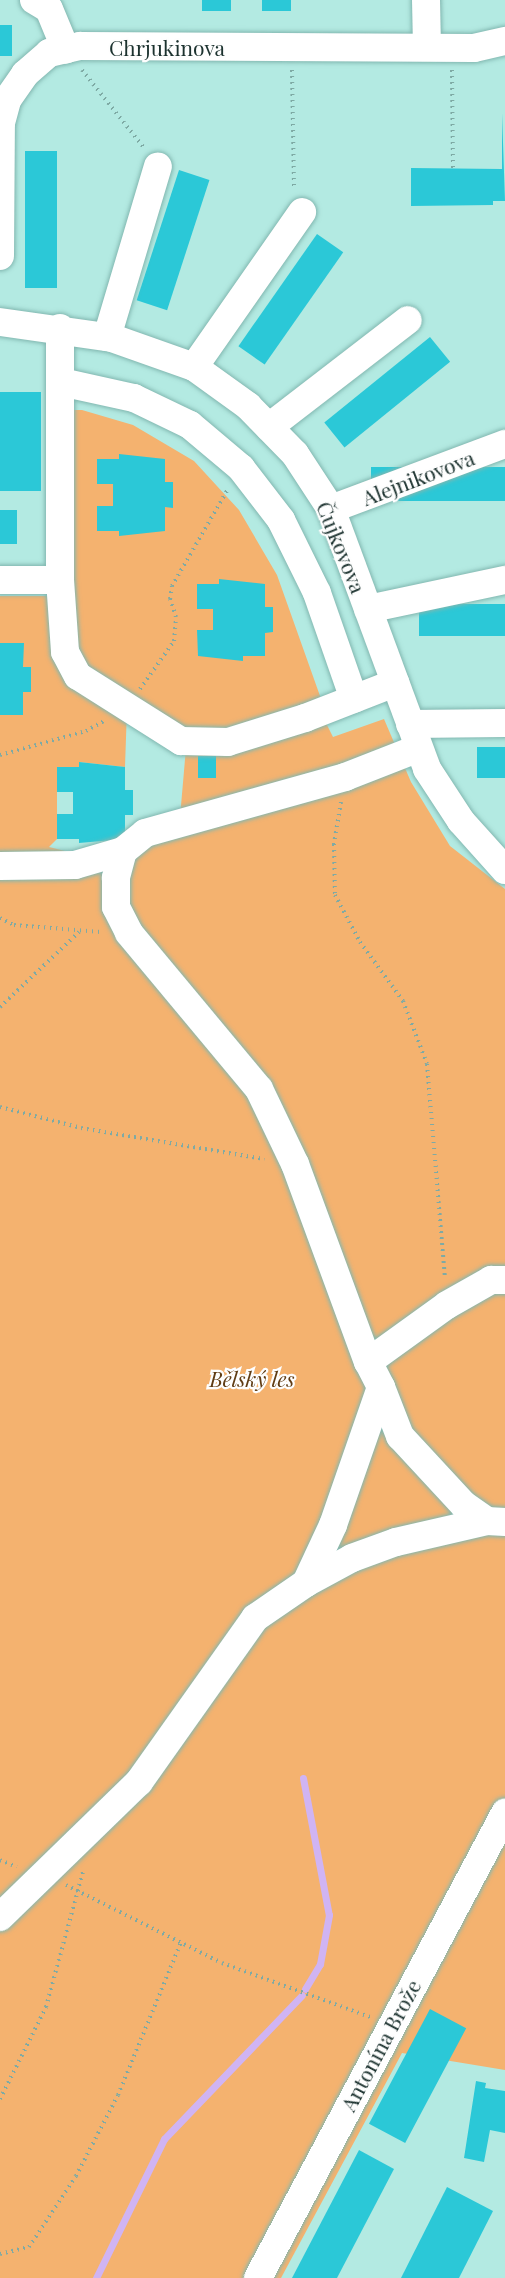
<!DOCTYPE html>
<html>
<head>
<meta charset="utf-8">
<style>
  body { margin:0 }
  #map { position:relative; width:505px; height:2278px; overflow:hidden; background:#b3eae2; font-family:"Playfair Display",serif }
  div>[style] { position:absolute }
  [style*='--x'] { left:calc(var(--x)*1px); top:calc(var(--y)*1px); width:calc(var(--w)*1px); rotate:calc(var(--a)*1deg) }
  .green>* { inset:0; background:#f4b26f }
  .stream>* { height:7px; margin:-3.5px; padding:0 3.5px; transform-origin:3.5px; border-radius:3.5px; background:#d0b4f3 }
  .building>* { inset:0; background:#2bc8d7; transform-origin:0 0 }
  .path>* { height:4px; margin-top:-2px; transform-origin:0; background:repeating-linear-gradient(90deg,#7eaaa4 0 1.5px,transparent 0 6px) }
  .roads { filter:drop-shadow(0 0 2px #82b7b0) drop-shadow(0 0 2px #82b7b0) }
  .minor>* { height:28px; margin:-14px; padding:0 14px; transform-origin:14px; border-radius:14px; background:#fff }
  span { translate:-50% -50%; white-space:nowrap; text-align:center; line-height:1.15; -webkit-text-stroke:4.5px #fefefe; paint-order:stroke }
  .street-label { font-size:21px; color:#1c322f }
  .park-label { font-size:21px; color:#603c14; font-style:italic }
</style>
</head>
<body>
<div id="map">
  <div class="green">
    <div style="clip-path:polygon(61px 410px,82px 410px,133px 425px,194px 461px,239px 510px,277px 575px,325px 710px,228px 742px,181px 741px,127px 709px,125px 767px,79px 762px,79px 767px,57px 768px,57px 839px,49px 847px,81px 855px,142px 839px,180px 817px,186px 748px,227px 746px,323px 717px,333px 737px,384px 719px,411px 782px,450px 846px,505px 889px,505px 2070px,402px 2053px,281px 2278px,0 2278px,0 596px,61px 596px)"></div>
  </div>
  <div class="stream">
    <div style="--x:303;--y:1778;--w:139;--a:79.3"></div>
    <div style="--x:329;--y:1915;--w:50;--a:100.4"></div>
    <div style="--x:320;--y:1964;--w:29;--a:121"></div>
    <div style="--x:96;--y:2278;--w:155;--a:-63.9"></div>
    <div style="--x:164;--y:2139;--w:199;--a:-46.2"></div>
  </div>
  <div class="building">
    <div style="left:202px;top:0;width:29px;height:11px"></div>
    <div style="left:262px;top:0;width:29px;height:11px"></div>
    <div style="left:0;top:25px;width:12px;height:31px"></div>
    <div style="clip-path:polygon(502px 113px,505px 201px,493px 201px,493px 205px,411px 206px,411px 168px,502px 169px)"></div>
    <div style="left:25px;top:151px;width:32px;height:137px"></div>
    <div style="left:179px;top:170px;width:32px;height:137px;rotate:18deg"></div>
    <div style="left:317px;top:234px;width:32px;height:137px;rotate:35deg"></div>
    <div style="left:430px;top:337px;width:32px;height:136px;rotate:51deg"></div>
    <div style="left:41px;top:392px;width:99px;height:41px;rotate:90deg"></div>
    <div style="clip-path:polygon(119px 454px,165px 459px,165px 482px,173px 482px,173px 508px,165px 507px,165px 531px,119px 536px,119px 531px,97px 531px,97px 506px,113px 506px,113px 484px,97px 484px,97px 459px,119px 459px)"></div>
    <div style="left:505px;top:467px;width:34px;height:134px;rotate:90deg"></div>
    <div style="left:0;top:510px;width:17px;height:34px"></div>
    <div style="clip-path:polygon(219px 579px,265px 584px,265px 607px,273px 607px,273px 632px,265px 633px,265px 656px,243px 656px,243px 661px,198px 656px,197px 630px,213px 630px,213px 609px,197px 609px,197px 584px,219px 584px)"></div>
    <div style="left:505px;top:604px;width:32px;height:86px;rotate:90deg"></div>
    <div style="clip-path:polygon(0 643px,24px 643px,23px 667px,31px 667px,31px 692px,23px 692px,23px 715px,0 715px)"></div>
    <div style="left:477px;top:747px;width:28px;height:31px"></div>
    <div style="left:198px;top:756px;width:18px;height:22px"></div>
    <div style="clip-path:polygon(79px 762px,125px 767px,125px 790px,133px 790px,133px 815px,125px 815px,125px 839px,79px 843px,79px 839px,57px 839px,57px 814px,73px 814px,73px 792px,57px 792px,57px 767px,79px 767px)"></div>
    <div style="left:430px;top:2009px;width:41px;height:130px;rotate:28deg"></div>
    <div style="clip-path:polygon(476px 2081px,486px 2083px,485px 2088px,505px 2091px,505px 2133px,490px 2130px,484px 2162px,464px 2158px)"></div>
    <div style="clip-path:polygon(359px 2150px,394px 2169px,337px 2278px,292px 2278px)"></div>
    <div style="clip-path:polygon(447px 2187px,493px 2211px,459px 2278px,401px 2278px)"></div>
  </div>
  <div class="path">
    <div style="--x:82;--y:70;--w:101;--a:51.4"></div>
    <div style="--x:292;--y:70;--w:119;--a:89"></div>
    <div style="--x:452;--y:70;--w:98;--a:89.4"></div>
    <div style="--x:140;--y:689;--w:59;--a:-54.7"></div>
    <div style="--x:174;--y:641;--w:24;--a:-85"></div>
    <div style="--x:176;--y:617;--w:19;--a:-108"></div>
    <div style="--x:170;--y:599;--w:13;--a:-81"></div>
    <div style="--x:172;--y:586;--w:112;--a:-60"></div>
    <div style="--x:0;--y:755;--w:89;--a:-15.6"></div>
    <div style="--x:86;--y:731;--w:21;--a:-29"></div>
    <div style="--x:341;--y:802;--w:43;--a:99.5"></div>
    <div style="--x:334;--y:844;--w:51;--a:88.9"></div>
    <div style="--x:335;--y:895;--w:53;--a:62"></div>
    <div style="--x:360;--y:942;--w:73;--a:53.9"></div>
    <div style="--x:403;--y:1001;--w:67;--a:69.1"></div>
    <div style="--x:427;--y:1064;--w:215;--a:85.2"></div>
    <div style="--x:0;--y:918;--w:16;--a:27"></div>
    <div style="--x:14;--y:925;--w:87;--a:4.6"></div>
    <div style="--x:0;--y:1007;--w:109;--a:-43.5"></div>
    <div style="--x:0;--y:1107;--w:84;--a:14.5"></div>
    <div style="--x:81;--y:1128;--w:186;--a:9.6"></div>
    <div style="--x:0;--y:1860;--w:18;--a:22"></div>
    <div style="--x:66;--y:1885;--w:174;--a:26.6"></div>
    <div style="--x:222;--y:1963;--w:158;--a:20"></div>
    <div style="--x:0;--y:2099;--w:103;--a:-63.4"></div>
    <div style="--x:46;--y:2007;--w:140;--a:-74.7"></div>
    <div style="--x:0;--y:2254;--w:30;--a:-14"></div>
    <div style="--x:29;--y:2247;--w:85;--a:-56.5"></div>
    <div style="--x:76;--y:2176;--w:91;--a:-62.6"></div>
    <div style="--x:118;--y:2095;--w:165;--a:-67.6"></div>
  </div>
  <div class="roads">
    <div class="minor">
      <div style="--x:34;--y:0;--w:17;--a:31"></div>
      <div style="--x:49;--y:9;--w:44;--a:67.5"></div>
      <div style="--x:426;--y:0;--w:47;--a:88.8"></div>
      <div style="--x:0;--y:256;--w:133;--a:-89.6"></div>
      <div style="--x:1;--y:123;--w:24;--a:-75"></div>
      <div style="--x:7;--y:100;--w:32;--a:-55"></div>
      <div style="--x:25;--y:74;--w:32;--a:-41"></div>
      <div style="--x:49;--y:53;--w:32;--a:-13"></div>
      <div style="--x:80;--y:46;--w:394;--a:0.3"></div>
      <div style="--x:474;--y:48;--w:32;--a:-13"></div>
      <div style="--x:0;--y:322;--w:113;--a:8.1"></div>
      <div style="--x:112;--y:338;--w:87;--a:19.5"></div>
      <div style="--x:194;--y:367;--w:67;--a:35.8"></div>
      <div style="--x:248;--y:406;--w:67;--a:45.6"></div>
      <div style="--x:295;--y:454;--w:66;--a:56.8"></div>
      <div style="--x:331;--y:509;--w:277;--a:69.7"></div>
      <div style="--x:427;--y:769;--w:62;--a:56.8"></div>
      <div style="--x:461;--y:821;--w:66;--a:48.1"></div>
      <div style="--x:60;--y:328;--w:252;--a:90"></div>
      <div style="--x:60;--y:580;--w:72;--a:86"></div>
      <div style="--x:65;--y:652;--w:27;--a:62"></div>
      <div style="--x:78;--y:676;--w:122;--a:32.3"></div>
      <div style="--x:181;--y:741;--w:47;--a:1.2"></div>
      <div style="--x:228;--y:742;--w:81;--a:-17.3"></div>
      <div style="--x:305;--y:718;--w:97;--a:-21.3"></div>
      <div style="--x:107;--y:337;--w:178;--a:-73.4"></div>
      <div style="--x:194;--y:367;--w:189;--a:-55.1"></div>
      <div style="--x:61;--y:382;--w:75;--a:12.4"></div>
      <div style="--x:134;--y:398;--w:62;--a:25.7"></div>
      <div style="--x:190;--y:425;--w:67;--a:40.1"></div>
      <div style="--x:241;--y:468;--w:66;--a:52.4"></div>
      <div style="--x:281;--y:520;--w:81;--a:63.7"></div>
      <div style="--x:317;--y:593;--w:112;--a:70.8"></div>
      <div style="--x:269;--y:427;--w:175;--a:-37.6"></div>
      <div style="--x:331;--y:509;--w:186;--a:-20.5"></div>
      <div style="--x:0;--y:580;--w:60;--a:0"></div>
      <div style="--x:368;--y:609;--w:140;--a:-12"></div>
      <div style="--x:410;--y:724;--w:95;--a:-0.6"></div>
      <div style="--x:123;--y:851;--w:28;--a:105"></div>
      <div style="--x:116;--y:878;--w:29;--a:90"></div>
      <div style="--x:116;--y:907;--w:29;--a:63"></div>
      <div style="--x:129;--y:933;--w:203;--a:50.2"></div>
      <div style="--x:259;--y:1089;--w:83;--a:64.4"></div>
      <div style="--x:295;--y:1164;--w:211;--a:69.8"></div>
      <div style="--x:368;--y:1362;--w:97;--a:-35.8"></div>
      <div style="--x:447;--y:1305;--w:51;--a:-29.6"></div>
      <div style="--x:491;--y:1280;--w:14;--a:0"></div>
      <div style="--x:0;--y:866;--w:75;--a:-0.8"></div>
      <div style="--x:75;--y:865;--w:50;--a:-16.3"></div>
      <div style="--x:123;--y:851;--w:28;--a:-39"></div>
      <div style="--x:145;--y:833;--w:208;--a:-15.6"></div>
      <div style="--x:345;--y:777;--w:79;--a:-21.4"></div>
      <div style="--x:381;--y:1387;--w:53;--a:68.8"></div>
      <div style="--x:400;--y:1436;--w:94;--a:47.2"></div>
      <div style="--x:464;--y:1505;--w:28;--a:35"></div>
      <div style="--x:306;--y:1583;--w:64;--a:-65"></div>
      <div style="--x:333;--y:1525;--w:146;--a:-70.8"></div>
      <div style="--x:381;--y:1387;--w:28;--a:-117"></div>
      <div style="--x:0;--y:1917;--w:194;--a:-44.2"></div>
      <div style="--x:139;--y:1782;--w:201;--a:-54.7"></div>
      <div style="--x:255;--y:1618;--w:62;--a:-34.5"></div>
      <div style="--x:306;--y:1583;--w:52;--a:-28.5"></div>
      <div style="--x:352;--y:1558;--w:47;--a:-20"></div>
      <div style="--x:396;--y:1542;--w:93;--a:-13"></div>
      <div style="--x:487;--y:1521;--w:18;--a:3"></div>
      <div style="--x:258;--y:2278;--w:527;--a:-62.02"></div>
    </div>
  </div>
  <div class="street-label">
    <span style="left:167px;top:47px">Chrjukinova</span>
    <span style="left:418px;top:477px;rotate:-21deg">Alejnikovova</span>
    <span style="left:342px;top:547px;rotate:68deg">Čujkovova</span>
    <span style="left:380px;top:2045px;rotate:-62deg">Antonína Brože</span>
  </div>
  <div class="park-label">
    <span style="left:252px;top:1378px">Bělský les</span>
  </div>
</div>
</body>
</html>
